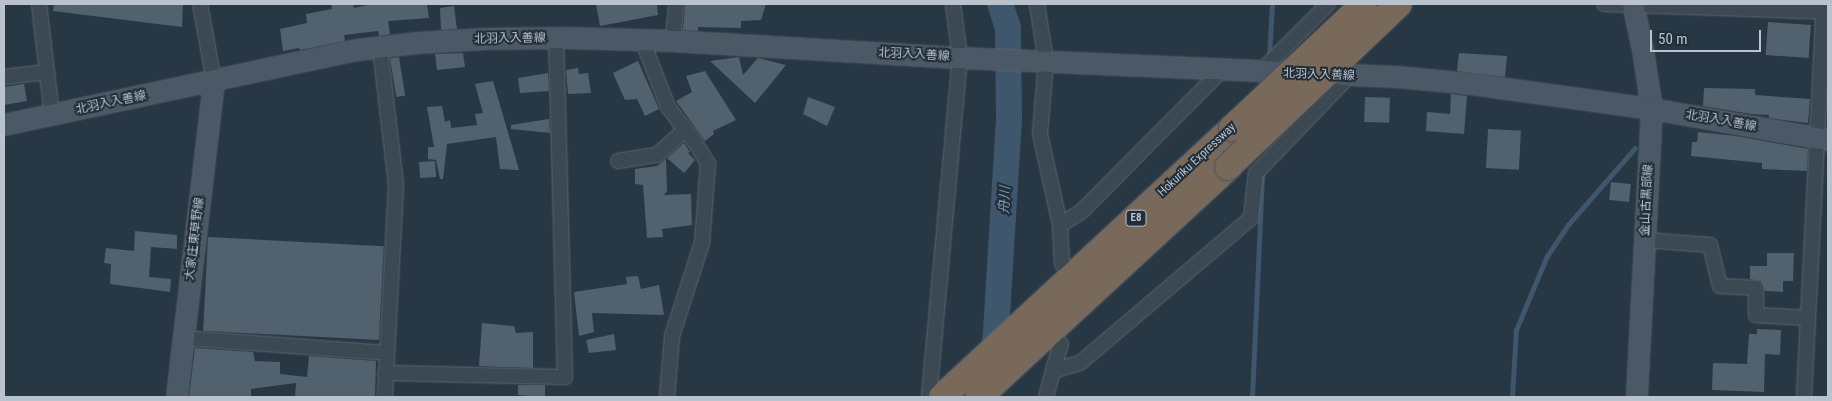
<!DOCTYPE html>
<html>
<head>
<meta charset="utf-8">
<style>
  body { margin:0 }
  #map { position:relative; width:1832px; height:401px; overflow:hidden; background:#283744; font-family:"Roboto Condensed","Noto Sans JP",sans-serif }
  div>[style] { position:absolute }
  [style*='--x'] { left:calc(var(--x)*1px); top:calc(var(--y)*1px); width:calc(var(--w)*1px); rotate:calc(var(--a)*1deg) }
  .stream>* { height:4.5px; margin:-2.25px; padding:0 2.25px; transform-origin:2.25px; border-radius:2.25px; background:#3e576c }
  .river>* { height:26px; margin:-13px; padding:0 13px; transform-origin:13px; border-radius:13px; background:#3e576c }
  .building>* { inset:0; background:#51616e; transform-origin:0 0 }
  .roads { filter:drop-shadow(0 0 1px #5b6671) drop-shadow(0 0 1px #5b6671) }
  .street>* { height:14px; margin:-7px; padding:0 7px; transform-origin:7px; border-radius:7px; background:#3c4953 }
  .secondary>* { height:20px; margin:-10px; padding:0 10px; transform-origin:10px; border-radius:10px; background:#4b5866 }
  .highway>* { height:26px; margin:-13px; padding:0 13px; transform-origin:13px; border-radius:13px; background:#79695a }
  .bridges { filter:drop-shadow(0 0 1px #47535e) drop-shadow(0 0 1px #47535e) }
  .highway-bridge>* { height:26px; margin:-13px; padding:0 13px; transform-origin:13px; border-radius:13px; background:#79695a }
  span { translate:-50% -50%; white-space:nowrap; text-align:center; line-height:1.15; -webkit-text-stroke:4px #212e39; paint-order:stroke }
  .shield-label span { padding:1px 4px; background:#212e39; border:1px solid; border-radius:4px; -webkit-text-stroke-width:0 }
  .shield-label { font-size:11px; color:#bac3cd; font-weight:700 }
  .street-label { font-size:12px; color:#bac3cd }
  .water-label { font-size:14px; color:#7b97af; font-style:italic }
  .frame { position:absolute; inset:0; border:5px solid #bac3cd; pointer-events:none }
  .scale { position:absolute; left:1650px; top:30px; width:111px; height:22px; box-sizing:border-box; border:2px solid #bac3cd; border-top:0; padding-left:6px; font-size:15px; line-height:18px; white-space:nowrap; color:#bac3cd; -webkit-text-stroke:4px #212e39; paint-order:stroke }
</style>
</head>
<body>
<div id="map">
  <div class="stream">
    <div style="--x:1269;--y:57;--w:53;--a:-86.8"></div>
    <div style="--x:1252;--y:397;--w:220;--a:-87.4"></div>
    <div style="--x:1512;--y:397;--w:67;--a:-86.6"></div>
    <div style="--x:1516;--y:330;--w:80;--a:-67.3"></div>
    <div style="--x:1547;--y:256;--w:36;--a:-56"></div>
    <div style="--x:1567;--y:226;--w:103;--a:-48.9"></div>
  </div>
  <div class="river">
    <div style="--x:994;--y:364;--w:248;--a:-86.5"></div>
    <div style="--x:1009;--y:116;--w:88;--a:-90.7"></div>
    <div style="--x:1008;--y:28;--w:25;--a:-108"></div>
  </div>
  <div class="building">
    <div style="clip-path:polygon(54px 4px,183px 4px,182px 27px,53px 11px)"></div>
    <div style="clip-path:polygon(331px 4px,353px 4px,354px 8px,372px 4px,427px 4px,429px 18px,388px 21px,390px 34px,379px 36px,378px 31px,344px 35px,345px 41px,300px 50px,299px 48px,283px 51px,280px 29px,307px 23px,306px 14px,332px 9px)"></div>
    <div style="clip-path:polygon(596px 4px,657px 4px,658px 15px,600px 26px)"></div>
    <div style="clip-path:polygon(685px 4px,751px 5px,766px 4px,761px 20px,741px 21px,741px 28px,698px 27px,698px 31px,683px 30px)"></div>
    <div style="clip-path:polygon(454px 6px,457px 29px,441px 30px,440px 8px)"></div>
    <div style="left:1768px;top:22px;width:43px;height:33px;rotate:4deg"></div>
    <div style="clip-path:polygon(463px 53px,465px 67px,437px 70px,435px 54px)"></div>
    <div style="clip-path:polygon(1459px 53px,1507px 56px,1505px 77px,1457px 71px)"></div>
    <div style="left:399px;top:57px;width:39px;height:9px;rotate:81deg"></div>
    <div style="clip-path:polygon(739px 57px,743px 75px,758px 58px,786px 65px,755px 103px,710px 61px)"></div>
    <div style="clip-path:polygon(638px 61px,659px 109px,645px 116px,637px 99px,625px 100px,613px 73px)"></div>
    <div style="clip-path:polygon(578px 68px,579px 74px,588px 73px,591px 93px,568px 94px,566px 70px)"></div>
    <div style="clip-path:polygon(705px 71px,736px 120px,713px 131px,714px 134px,705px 141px,676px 101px,692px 92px,686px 76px)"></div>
    <div style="clip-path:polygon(548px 73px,549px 91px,520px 93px,518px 78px)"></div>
    <div style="clip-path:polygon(493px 81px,519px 170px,500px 169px,496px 137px,447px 144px,443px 179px,440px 179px,436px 160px,428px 159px,428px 147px,434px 147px,427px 107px,442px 106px,445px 122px,450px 120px,451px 128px,477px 125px,475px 114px,483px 113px,475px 84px)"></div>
    <div style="clip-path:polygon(24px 84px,27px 101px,4px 105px,4px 87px)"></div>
    <div style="clip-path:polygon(1704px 88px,1755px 89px,1755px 95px,1810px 99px,1808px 123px,1769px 118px,1769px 115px,1751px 114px,1703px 106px)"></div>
    <div style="clip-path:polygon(1451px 94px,1467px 96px,1464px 134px,1426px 131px,1427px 112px,1450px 114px)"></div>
    <div style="clip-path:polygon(808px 97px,835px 107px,827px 126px,803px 114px)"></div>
    <div style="left:1365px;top:97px;width:25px;height:25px;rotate:2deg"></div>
    <div style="clip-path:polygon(549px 119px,550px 133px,511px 129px,511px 125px)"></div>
    <div style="left:1488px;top:129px;width:33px;height:39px;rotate:3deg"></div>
    <div style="clip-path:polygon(1698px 132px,1736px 136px,1808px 149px,1807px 171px,1762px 169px,1762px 163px,1691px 156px,1692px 142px,1697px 142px)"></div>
    <div style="clip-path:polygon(684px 143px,690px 152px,688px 153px,695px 160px,684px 173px,667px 158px)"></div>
    <div style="clip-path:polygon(666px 159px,667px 191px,664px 195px,691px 194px,692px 225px,662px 229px,663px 237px,647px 238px,643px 185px,635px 184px,635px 169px,657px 166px)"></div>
    <div style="left:435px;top:161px;width:16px;height:16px;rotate:86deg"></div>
    <div style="left:1611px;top:182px;width:20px;height:18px;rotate:6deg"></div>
    <div style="clip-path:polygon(135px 231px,177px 235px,177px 249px,151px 247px,149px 277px,171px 279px,170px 292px,110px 284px,111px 264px,104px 263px,106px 248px,134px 251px)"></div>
    <div style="left:208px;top:237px;width:176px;height:94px;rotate:3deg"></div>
    <div style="clip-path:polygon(1767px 253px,1794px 253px,1793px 281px,1783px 281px,1783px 292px,1765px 291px,1761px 281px,1750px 279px,1750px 266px,1767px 266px)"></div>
    <div style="clip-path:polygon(638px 276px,641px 289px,659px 285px,664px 315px,592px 313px,594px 332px,579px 336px,574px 292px,627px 284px,626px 277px)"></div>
    <div style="clip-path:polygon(482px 323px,514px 326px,516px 333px,533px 332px,533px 368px,479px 366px)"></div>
    <div style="clip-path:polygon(1757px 329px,1781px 330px,1780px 355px,1765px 354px,1764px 392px,1712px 390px,1713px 363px,1747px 364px,1749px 334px,1757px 334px)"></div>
    <div style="clip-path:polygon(614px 334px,616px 350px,589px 353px,586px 340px)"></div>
    <div style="clip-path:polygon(195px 348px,253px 352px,255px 361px,280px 362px,280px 374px,307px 377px,309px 356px,376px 361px,375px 397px,295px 397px,296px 383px,251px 389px,251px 397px,189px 397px)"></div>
    <div style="clip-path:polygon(518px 385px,545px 385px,545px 397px,518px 395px)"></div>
  </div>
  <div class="roads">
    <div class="street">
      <div style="--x:39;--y:4;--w:112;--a:83.3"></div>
      <div style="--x:200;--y:4;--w:78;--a:79.7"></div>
      <div style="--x:1037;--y:4;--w:58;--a:81"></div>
      <div style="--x:1046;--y:61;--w:73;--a:94.7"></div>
      <div style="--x:1040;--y:134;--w:93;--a:77.6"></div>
      <div style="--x:1060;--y:225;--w:39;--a:87"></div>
      <div style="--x:1604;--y:4;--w:224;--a:2"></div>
      <div style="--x:673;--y:41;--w:37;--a:-85"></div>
      <div style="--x:643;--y:42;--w:70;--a:69"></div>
      <div style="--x:668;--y:107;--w:44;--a:52.4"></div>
      <div style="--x:695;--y:142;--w:26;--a:59"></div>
      <div style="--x:708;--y:164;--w:79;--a:94.3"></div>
      <div style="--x:702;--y:243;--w:98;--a:107.9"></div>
      <div style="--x:672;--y:336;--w:61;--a:94.7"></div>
      <div style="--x:380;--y:48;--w:138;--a:83.3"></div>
      <div style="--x:396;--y:185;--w:212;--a:93"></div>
      <div style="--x:1260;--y:72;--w:96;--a:-45"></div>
      <div style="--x:4;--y:77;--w:43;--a:-6.6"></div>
      <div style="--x:618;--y:161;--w:39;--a:-9"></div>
      <div style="--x:657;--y:155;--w:38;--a:-42"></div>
      <div style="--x:1060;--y:225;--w:26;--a:-32"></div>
      <div style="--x:1082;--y:211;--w:199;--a:-45.2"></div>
      <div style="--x:1645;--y:240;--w:65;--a:4.4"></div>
      <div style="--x:1710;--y:245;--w:42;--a:76.3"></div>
      <div style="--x:1720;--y:286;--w:36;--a:3"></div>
      <div style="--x:1756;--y:288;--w:27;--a:90"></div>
      <div style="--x:1756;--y:315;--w:52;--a:3.3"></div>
      <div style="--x:184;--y:338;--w:203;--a:4.2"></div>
      <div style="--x:1061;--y:344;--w:28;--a:107"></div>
      <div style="--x:1053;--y:371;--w:28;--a:-17"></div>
      <div style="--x:1080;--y:363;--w:224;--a:-40.3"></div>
      <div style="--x:1251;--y:218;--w:45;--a:-83.7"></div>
      <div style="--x:1256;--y:173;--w:134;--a:-46.2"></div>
      <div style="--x:385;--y:373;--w:180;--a:1.3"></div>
      <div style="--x:565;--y:377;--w:339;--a:-91.5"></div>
      <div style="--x:929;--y:397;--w:340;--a:-84.8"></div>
      <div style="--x:960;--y:58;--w:54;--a:-97.4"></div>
      <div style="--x:1046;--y:397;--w:27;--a:-75"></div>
      <div style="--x:1804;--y:397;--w:394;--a:-87.1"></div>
    </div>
    <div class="secondary">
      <div style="--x:1633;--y:4;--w:47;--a:77.7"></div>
      <div style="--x:1643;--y:50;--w:60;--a:81.3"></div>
      <div style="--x:1652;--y:109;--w:288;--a:93"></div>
      <div style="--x:4;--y:125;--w:362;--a:-12"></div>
      <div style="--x:358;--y:50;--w:60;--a:-6.7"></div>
      <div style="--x:418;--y:43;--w:67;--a:-3.4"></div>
      <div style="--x:485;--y:39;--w:80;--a:-0.7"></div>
      <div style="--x:565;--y:38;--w:108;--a:1.6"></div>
      <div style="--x:673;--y:41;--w:288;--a:3.4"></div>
      <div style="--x:960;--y:58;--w:437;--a:2.5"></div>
      <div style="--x:1397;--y:77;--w:74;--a:5.4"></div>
      <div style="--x:1471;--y:84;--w:183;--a:7.9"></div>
      <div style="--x:1652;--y:109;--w:179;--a:10"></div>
      <div style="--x:177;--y:397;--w:318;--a:-83.3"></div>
    </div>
    <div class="highway">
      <div style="--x:942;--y:397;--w:396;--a:-42.8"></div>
      <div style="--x:979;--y:397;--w:339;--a:-42.7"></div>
    </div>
  </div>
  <div class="bridges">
    <div class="highway-bridge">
      <div style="--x:1232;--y:128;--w:181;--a:-43.2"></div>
      <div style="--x:1228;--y:167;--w:236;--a:-43.6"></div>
    </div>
  </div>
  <div class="shield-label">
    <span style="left:1136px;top:218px">E8</span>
  </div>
  <div class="street-label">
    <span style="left:510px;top:39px;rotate:-1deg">北羽入入善線</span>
    <span style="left:914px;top:55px;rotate:3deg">北羽入入善線</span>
    <span style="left:1319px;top:75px;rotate:2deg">北羽入入善線</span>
    <span style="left:111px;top:103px;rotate:-12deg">北羽入入善線</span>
    <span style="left:1721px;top:121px;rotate:10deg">北羽入入善線</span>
    <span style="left:1197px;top:160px;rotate:-43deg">Hokuriku Expressway</span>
    <span style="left:1647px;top:200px;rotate:-87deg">金山古黒部線</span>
    <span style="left:195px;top:239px;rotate:-83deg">大家庄東草野線</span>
  </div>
  <div class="water-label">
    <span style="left:1004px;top:200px;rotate:-87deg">舟川</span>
  </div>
  <div class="frame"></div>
  <div class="scale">50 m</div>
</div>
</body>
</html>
